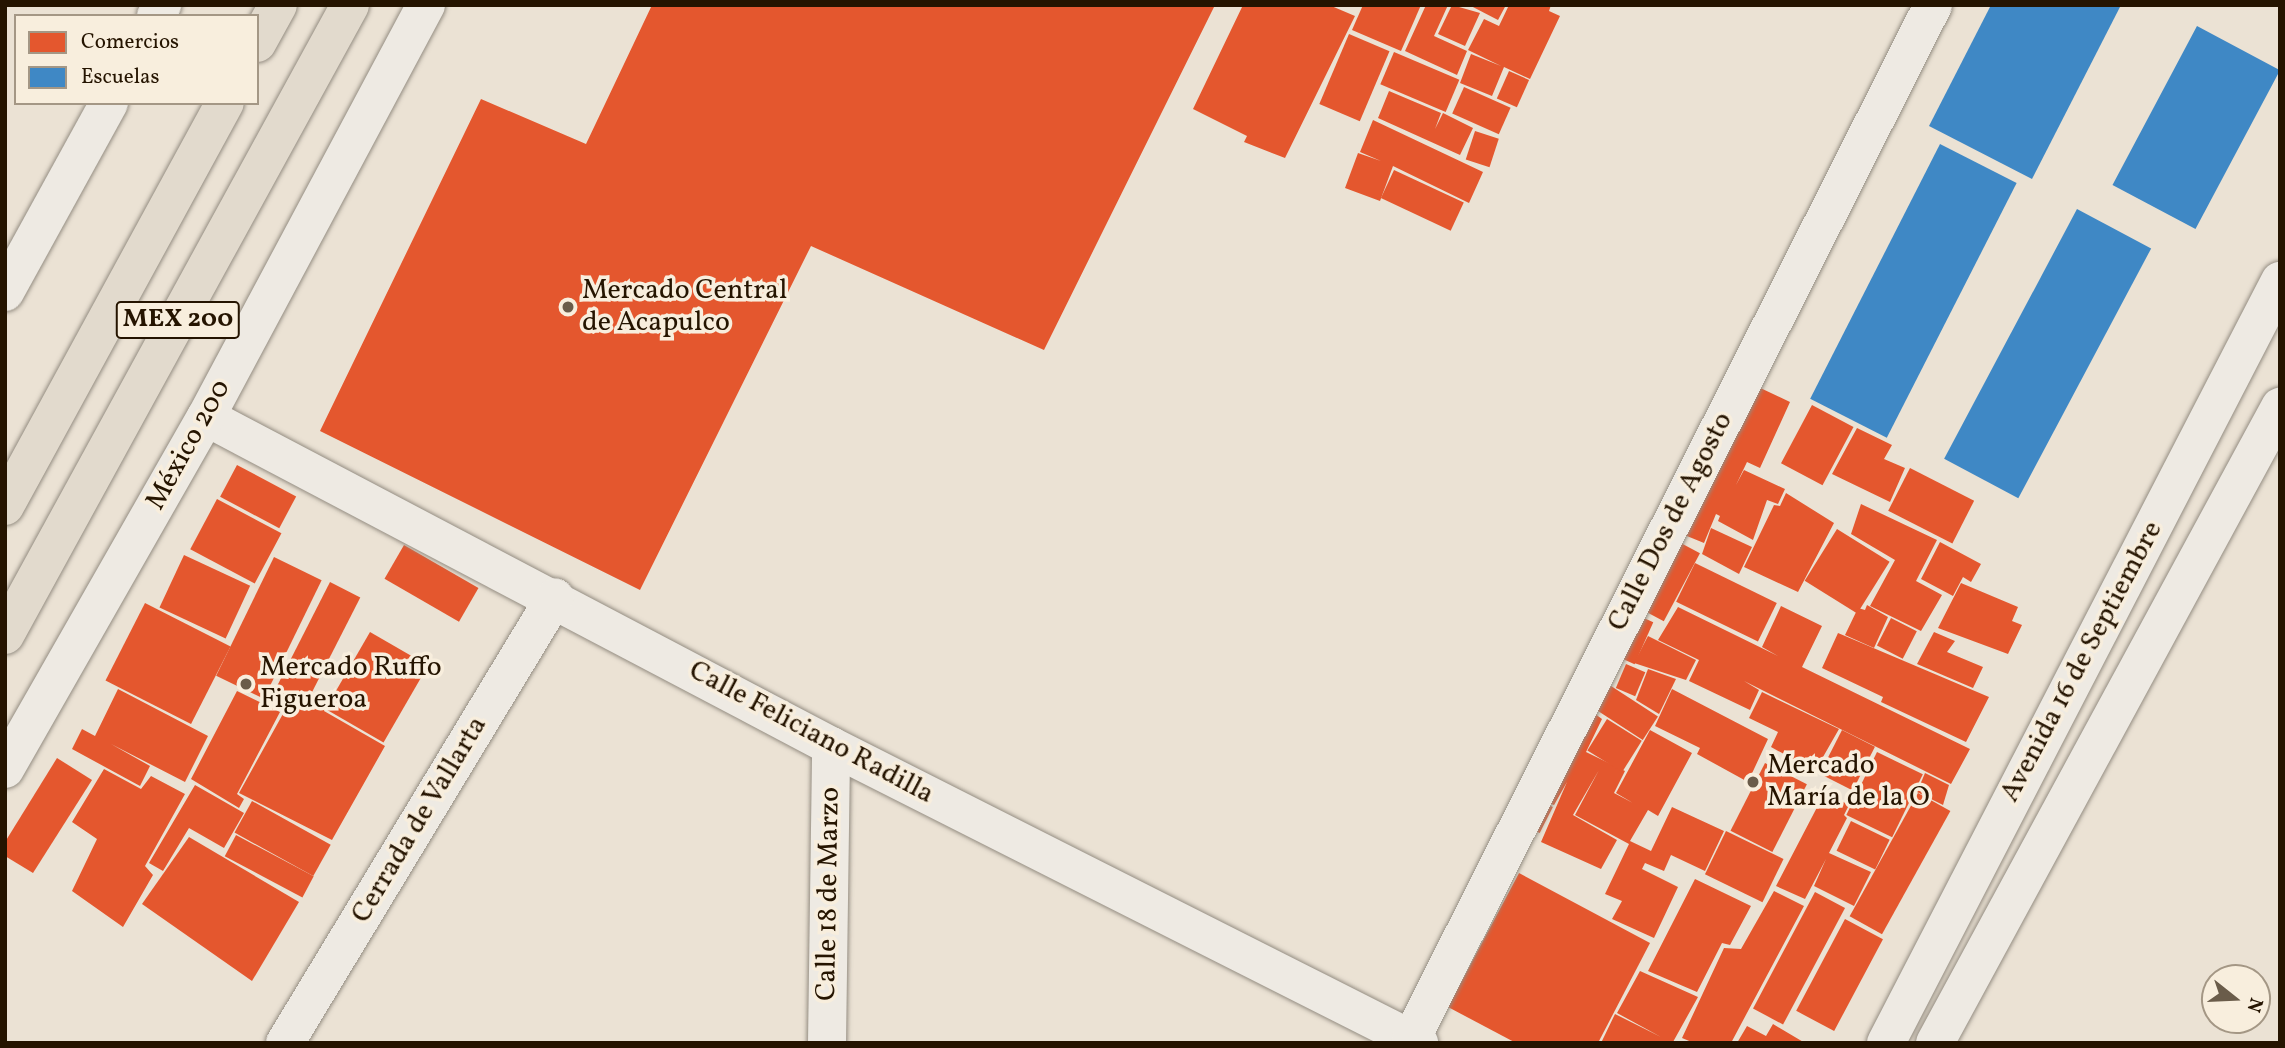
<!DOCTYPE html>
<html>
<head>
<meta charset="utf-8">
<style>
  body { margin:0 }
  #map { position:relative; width:2285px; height:1048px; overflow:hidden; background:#ebe2d4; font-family:Vollkorn,serif }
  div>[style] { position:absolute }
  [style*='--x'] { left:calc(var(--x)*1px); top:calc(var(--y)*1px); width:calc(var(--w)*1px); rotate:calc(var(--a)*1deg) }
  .shops>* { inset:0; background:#e4572e; transform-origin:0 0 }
  .schools>* { inset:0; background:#3f88c5; transform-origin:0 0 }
  .roads { filter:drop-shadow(0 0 2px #948d82) drop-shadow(0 0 2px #948d82) }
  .street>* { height:38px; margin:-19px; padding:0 19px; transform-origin:19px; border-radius:19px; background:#eeeae3 }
  .secondary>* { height:38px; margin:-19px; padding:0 19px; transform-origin:19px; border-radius:19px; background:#eeeae3 }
  .primary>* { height:38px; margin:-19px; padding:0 19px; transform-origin:19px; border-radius:19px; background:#e2dacd }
  .dots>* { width:19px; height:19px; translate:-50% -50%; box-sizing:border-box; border:4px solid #f8eedd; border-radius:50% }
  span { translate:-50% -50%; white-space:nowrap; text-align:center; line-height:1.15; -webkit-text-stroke:7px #f8eedd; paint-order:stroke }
  .shield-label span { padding:2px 5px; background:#f8eedd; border:2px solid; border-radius:5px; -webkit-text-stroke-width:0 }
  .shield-label { font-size:26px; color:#251400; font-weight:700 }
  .poi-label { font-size:28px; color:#251400 }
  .left { translate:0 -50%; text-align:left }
  .street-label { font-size:28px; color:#251400 }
  .frame { position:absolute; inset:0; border:7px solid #251400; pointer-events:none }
  .legend { position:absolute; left:14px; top:14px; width:245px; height:91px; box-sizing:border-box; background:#f8eedd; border:2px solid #a49785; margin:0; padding:9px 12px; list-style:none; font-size:21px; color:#251400 }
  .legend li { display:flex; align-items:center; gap:14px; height:35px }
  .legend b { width:35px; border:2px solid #a49785 }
  .north { position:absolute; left:2201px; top:964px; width:70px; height:70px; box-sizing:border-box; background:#f8eedd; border:2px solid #a49785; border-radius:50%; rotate:108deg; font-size:19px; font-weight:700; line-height:28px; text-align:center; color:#251400 }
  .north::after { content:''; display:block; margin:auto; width:24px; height:32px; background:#6a5c4a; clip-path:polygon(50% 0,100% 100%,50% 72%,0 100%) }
</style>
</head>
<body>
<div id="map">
  <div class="shops">
    <div style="clip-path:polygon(652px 5px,1215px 5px,1044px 350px,811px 246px,640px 590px,320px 431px,481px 99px,586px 144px)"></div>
    <div style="clip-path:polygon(1243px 5px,1329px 5px,1355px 16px,1285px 158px,1244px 142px,1247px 136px,1193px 109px)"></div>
    <div style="clip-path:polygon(1363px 5px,1421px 5px,1401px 51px,1352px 30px)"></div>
    <div style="clip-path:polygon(1426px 5px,1448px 5px,1434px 36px,1467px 51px,1457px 75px,1405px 51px)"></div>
    <div style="clip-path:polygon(1452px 5px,1480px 13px,1465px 46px,1438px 34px)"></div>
    <div style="clip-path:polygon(1469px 5px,1506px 5px,1498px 20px)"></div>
    <div style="clip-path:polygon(1509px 5px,1551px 5px,1549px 11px,1560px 16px,1530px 79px,1504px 67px,1492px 96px,1460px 83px,1471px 54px,1501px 66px,1468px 50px,1484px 19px,1499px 26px)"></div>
    <div style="left:1349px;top:34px;width:44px;height:76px;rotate:23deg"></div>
    <div style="left:1394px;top:52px;width:71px;height:35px;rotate:23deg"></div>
    <div style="left:1509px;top:71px;width:22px;height:30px;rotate:24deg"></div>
    <div style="left:1464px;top:87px;width:51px;height:29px;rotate:24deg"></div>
    <div style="clip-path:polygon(1389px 91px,1441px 113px,1435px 129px,1443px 113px,1473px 128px,1460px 155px,1378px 118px)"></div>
    <div style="clip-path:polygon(1373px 120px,1483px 172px,1469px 203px,1393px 166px,1380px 201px,1345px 188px,1358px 153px,1381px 161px,1360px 152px)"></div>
    <div style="left:1475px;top:131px;width:25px;height:30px;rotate:18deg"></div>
    <div style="left:1394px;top:170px;width:77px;height:31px;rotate:25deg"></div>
    <div style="clip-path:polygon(1754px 385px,1790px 402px,1760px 468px,1747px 462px,1736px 485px,1744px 470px,1785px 489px,1778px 504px,1767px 500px,1753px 540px,1718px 521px,1720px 516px,1716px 514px,1704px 543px,1682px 534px)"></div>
    <div style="left:1812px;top:405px;width:47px;height:66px;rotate:28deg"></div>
    <div style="clip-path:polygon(1857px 428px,1892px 445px,1884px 459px,1905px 468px,1890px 502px,1832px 474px)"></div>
    <div style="left:237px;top:465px;width:67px;height:36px;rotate:28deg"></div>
    <div style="left:1910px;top:468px;width:72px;height:48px;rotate:27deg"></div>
    <div style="clip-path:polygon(1786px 493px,1834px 523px,1798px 592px,1744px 567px,1774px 505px,1780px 506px)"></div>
    <div style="left:217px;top:499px;width:73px;height:57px;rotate:28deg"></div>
    <div style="clip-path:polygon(1861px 504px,1937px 540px,1916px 581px,1942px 595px,1921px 631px,1870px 606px,1895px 560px,1851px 534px)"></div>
    <div style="clip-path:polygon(1711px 528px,1752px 547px,1739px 574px,1702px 554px)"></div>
    <div style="left:1837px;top:529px;width:62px;height:61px;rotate:32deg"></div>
    <div style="left:1677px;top:541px;width:26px;height:77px;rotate:28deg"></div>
    <div style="clip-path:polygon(1940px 542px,1981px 564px,1971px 582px,1963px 577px,1953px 596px,1921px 579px)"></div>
    <div style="left:404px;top:545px;width:86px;height:39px;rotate:30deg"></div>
    <div style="left:184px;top:555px;width:73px;height:58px;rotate:25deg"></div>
    <div style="left:274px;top:557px;width:53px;height:132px;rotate:26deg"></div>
    <div style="left:1695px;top:563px;width:91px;height:43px;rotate:26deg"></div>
    <div style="left:330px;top:582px;width:34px;height:125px;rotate:27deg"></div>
    <div style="clip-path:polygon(1961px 583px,2018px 607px,2012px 621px,2022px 625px,2008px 654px,1938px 628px)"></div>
    <div style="left:145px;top:603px;width:96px;height:87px;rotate:27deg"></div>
    <div style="clip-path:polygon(1867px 605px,1888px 617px,1874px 648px,1845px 635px,1858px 608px,1865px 610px)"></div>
    <div style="clip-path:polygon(1781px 606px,1822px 626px,1802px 667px,1970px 749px,1951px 784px,1744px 681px,1759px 690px,1750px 710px,1689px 681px,1699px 660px,1658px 640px,1678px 607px,1778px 656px,1762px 647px)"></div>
    <div style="left:1635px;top:614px;width:20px;height:46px;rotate:24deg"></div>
    <div style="left:1891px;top:618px;width:29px;height:31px;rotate:27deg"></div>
    <div style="left:370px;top:632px;width:67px;height:89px;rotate:30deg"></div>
    <div style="clip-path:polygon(1934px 632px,1955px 641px,1947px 652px,1983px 667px,1973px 688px,1917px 664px)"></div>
    <div style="clip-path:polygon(1838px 633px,1989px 697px,1966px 742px,1881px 702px,1883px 697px,1822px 668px)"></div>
    <div style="clip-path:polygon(1648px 636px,1696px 660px,1686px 680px,1634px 663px)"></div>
    <div style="left:1626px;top:664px;width:21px;height:26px;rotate:23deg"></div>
    <div style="clip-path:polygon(1648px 669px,1676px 679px,1659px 714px,1636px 700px)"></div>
    <div style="left:1611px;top:686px;width:56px;height:28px;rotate:33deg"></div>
    <div style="clip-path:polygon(118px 689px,208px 736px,185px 782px,111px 744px,150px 766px,140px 786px,72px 749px,82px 729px,95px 736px)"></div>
    <div style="clip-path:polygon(1672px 689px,1768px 739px,1748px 782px,1697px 754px,1700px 748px,1655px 726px)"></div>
    <div style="clip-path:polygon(237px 691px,280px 712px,237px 794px,244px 799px,239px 808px,191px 779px)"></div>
    <div style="clip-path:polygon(1762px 692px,1839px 729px,1815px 771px,1771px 747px,1778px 732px,1749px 718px)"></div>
    <div style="clip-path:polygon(315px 693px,329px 700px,324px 711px,385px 746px,332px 840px,239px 793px,289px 703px,305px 711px)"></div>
    <div style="clip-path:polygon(1587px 708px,1602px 719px,1586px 752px,1625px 771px,1614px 793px,1633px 803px,1616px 793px,1650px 730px,1692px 753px,1658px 816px,1648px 810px,1630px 841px,1651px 851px,1672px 807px,1724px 831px,1705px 871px,1671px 855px,1664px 871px,1645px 863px,1642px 869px,1678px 887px,1654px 938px,1612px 919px,1622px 901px,1605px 894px,1629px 844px,1575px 815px,1599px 770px,1573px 815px,1617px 840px,1601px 869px,1541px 842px,1567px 782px,1554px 805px,1535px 798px)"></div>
    <div style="left:1607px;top:719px;width:41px;height:37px;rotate:32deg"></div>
    <div style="left:1842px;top:730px;width:37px;height:49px;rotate:27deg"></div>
    <div style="left:1877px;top:752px;width:51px;height:70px;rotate:26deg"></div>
    <div style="clip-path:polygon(57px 758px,92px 780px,33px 873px,5px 856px,5px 842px)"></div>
    <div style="left:1765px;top:763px;width:47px;height:76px;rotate:27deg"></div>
    <div style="clip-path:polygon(104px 769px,141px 789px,151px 776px,185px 794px,145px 866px,153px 875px,123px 927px,72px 891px,97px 839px,72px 822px)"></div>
    <div style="clip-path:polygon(1925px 773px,1949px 785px,1943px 805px,1917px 792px)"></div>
    <div style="clip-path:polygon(195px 785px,244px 813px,224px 848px,189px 828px,163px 871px,149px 863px)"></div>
    <div style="clip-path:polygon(1825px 792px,1849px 805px,1844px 815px,1847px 818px,1829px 853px,1871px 872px,1854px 906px,1814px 886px,1826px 859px,1805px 899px,1776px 886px)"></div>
    <div style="left:1918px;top:793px;width:37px;height:141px;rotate:29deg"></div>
    <div style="left:1535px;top:798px;width:20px;height:29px;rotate:27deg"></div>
    <div style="left:252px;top:801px;width:90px;height:36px;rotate:29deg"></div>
    <div style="left:1851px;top:821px;width:43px;height:33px;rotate:26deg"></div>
    <div style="left:1726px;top:831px;width:64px;height:48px;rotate:26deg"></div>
    <div style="left:236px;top:835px;width:88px;height:24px;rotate:28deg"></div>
    <div style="clip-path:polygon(189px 837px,299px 902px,252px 981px,142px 904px)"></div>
    <div style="clip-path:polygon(1519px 873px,1650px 943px,1598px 1043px,1516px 1043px,1448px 1007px)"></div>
    <div style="clip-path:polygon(1695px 879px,1751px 906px,1730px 945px,1722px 943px,1697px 992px,1648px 971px)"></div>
    <div style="clip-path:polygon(1774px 891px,1804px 906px,1731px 1043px,1694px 1043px,1682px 1038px,1724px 948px,1741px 949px)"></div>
    <div style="left:1815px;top:892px;width:34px;height:132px;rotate:28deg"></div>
    <div style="left:1845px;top:919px;width:43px;height:104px;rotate:28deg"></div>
    <div style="clip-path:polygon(1640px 971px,1698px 997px,1673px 1042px,1601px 1043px,1615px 1014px,1661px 1037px,1617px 1013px)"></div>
    <div style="clip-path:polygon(1773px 1024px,1805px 1043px,1737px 1043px,1747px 1026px,1766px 1036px)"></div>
  </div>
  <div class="schools">
    <div style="clip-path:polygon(1991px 5px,2121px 5px,2032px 179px,1929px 126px)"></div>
    <div style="left:2197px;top:26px;width:94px;height:180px;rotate:28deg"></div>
    <div style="left:1940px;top:144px;width:86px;height:286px;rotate:27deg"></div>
    <div style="left:2077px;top:209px;width:84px;height:283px;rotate:28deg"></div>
  </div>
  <div class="roads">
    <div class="street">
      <div style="--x:206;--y:417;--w:706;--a:27.76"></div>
      <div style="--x:831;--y:746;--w:659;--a:26.8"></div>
      <div style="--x:1411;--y:1039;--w:1158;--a:-63.21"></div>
      <div style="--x:285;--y:1043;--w:521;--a:-58.81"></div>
      <div style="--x:827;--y:1043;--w:297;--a:-89.2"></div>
      <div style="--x:1886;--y:1043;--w:858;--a:-62.66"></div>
      <div style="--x:1935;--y:1043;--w:724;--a:-61.52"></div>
    </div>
    <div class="secondary">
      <div style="--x:156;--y:16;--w:13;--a:-61"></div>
      <div style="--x:5;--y:292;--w:216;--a:-61.2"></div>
      <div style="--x:5;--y:769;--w:405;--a:-60.3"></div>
      <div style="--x:206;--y:417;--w:467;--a:-61.9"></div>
    </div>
    <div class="primary">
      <div style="--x:257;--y:43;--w:43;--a:-61.1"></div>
      <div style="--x:5;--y:506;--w:459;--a:-61.4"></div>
      <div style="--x:5;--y:635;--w:718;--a:-61.29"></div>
    </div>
  </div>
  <div class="dots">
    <div style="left:568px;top:307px;background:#6a5c4a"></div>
    <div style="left:246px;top:684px;background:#6a5c4a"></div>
    <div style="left:1753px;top:782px;background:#6a5c4a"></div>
  </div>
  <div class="shield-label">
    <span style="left:178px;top:320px">MEX 200</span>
  </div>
  <div class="poi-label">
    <span class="left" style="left:582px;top:307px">Mercado Central<br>de Acapulco</span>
    <span class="left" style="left:260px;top:684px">Mercado Ruffo<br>Figueroa</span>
    <span class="left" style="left:1767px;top:782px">Mercado<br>María de la O</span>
  </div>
  <div class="street-label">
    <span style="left:189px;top:445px;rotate:-61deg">México 200</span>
    <span style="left:1671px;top:522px;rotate:-63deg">Calle Dos de Agosto</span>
    <span style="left:2082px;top:662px;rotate:-62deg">Avenida 16 de Septiembre</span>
    <span style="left:811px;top:733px;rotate:28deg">Calle Feliciano Radilla</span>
    <span style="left:420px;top:820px;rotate:-59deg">Cerrada de Vallarta</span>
    <span style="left:829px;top:894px;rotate:-89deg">Calle 18 de Marzo</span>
  </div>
  <div class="frame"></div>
  <ul class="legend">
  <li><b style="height:19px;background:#e4572e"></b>Comercios</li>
  <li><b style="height:19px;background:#3f88c5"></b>Escuelas</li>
  </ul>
  <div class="north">N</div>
</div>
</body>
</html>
